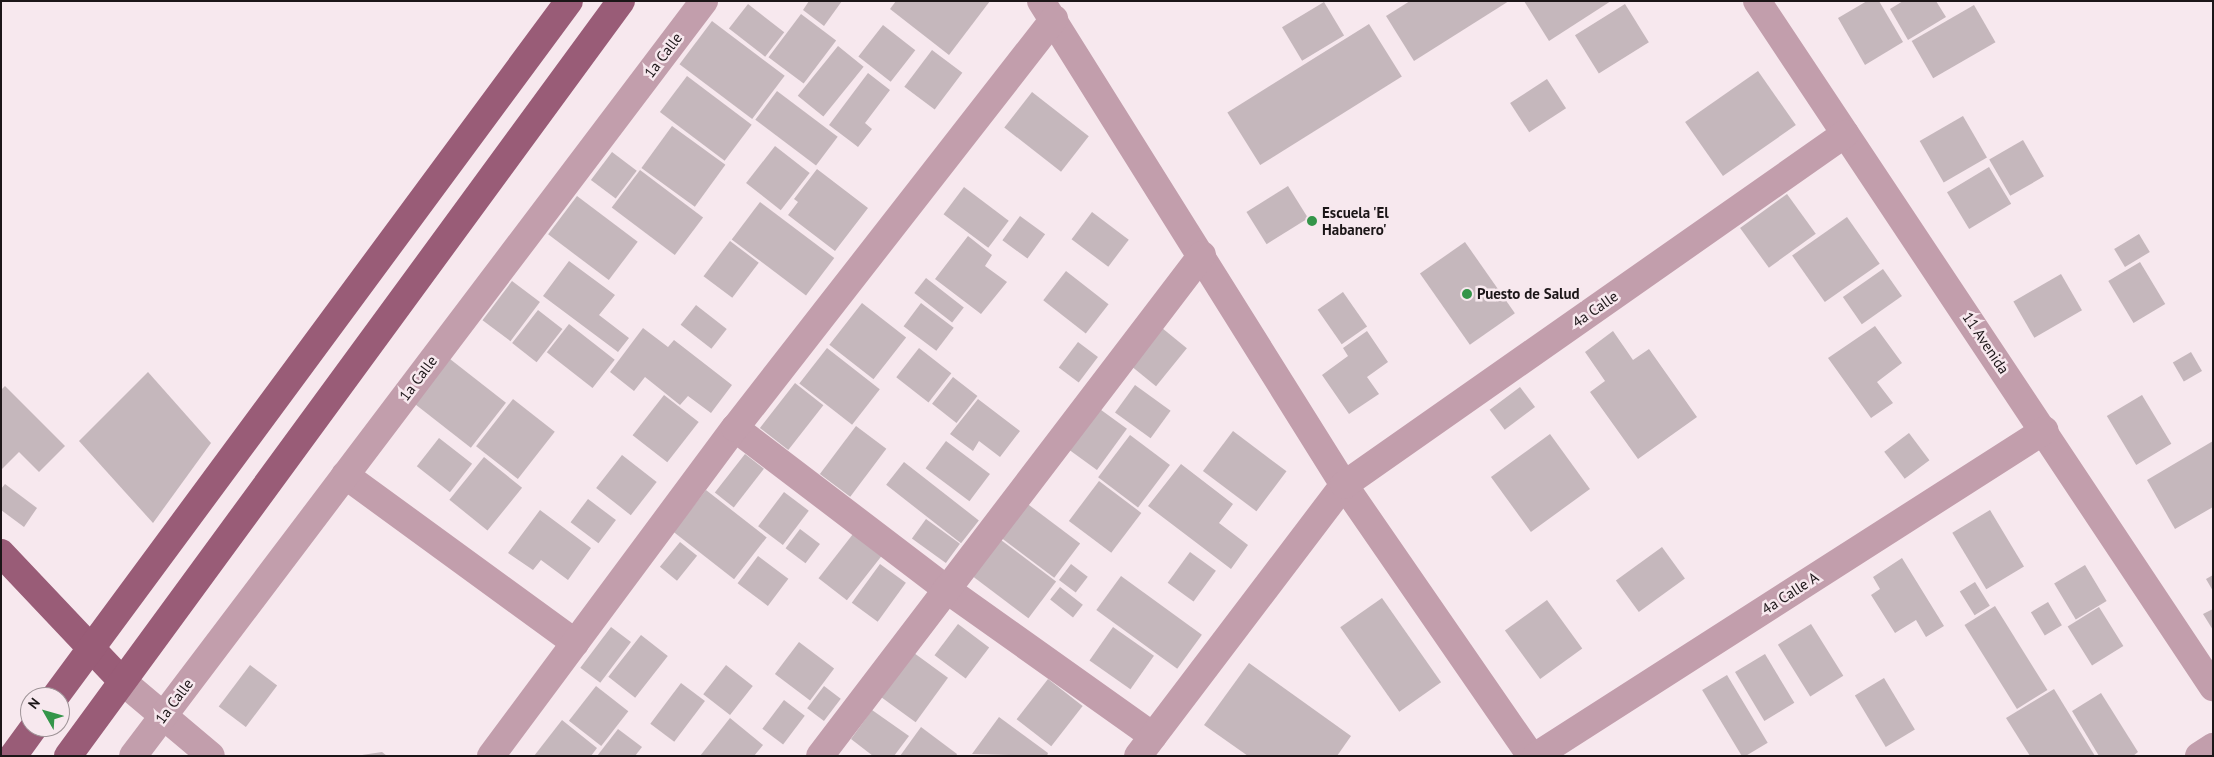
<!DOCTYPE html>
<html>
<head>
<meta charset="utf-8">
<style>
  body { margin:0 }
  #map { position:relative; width:2214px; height:757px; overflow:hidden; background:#f7e8ee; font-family:"PT Sans",sans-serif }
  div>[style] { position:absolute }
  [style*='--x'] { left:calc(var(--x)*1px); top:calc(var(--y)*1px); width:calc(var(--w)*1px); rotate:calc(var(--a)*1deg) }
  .building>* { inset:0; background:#c5b7bc; transform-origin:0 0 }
  .minor>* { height:28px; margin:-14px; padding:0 14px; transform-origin:14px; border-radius:14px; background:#c29eac }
  .major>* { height:28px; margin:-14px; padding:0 14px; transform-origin:14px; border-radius:14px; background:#995c77 }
  .dots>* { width:14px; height:14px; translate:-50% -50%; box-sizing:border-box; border:2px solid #f7e8ee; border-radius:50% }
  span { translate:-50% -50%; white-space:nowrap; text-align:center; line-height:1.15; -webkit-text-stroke:5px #f7e8ee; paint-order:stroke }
  .street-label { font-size:15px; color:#1c1618 }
  .poi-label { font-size:15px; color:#1c1618; font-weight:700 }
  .left { translate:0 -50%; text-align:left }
  .frame { position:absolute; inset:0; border:2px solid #1c1618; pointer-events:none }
  .north { position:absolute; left:20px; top:687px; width:50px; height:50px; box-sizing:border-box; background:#f7e8ee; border:1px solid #9f9498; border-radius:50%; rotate:308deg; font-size:14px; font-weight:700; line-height:20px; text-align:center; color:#1c1618 }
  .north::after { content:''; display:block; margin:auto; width:18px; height:22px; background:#349549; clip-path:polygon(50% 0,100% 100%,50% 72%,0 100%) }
</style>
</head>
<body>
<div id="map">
  <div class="building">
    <div style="clip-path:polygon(809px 1px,842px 1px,824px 26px,803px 10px)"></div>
    <div style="clip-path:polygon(896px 1px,990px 1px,949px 55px,890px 9px)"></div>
    <div style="clip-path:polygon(1410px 1px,1509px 1px,1414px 61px,1386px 16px)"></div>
    <div style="clip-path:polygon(1524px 1px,1611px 1px,1549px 41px)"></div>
    <div style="clip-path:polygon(1867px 1px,1879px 1px,1903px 42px,1865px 65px,1838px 18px)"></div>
    <div style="clip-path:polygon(1903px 1px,1936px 1px,1946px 17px,1908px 40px,1890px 9px)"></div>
    <div style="left:1324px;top:2px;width:39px;height:49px;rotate:59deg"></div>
    <div style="left:748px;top:4px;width:46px;height:31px;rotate:38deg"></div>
    <div style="left:1625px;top:4px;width:45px;height:59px;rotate:58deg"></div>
    <div style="left:1974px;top:5px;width:43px;height:72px;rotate:60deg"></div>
    <div style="left:801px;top:14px;width:44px;height:54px;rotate:37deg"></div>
    <div style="left:712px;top:21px;width:91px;height:54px;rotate:37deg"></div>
    <div style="left:1369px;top:24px;width:62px;height:167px;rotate:58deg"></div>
    <div style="left:883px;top:25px;width:41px;height:40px;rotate:38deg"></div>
    <div style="left:838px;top:46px;width:33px;height:64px;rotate:39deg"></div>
    <div style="left:932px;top:50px;width:38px;height:46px;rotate:37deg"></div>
    <div style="left:1758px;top:71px;width:66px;height:89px;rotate:55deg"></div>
    <div style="clip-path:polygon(868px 73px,890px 90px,865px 123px,872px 129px,858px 147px,829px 125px)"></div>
    <div style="left:687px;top:76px;width:81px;height:45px;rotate:37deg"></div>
    <div style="left:1547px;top:79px;width:35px;height:44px;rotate:57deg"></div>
    <div style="left:777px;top:91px;width:76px;height:36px;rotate:37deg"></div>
    <div style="left:1032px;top:92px;width:72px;height:45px;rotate:38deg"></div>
    <div style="left:1963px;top:116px;width:48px;height:50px;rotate:60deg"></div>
    <div style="left:672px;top:126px;width:66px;height:52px;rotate:36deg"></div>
    <div style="left:2023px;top:140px;width:42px;height:39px;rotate:60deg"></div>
    <div style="left:775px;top:146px;width:44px;height:47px;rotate:38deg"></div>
    <div style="left:612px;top:152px;width:31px;height:35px;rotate:37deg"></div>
    <div style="left:1989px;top:167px;width:43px;height:49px;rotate:59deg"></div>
    <div style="clip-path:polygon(817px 169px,868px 208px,835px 251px,788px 215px,798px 202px,794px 199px)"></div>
    <div style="left:640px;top:170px;width:79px;height:47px;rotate:37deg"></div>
    <div style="left:1288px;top:186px;width:38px;height:49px;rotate:58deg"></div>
    <div style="left:964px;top:187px;width:56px;height:34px;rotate:37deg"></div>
    <div style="left:1787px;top:194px;width:49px;height:58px;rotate:54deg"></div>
    <div style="left:577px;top:196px;width:76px;height:48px;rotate:37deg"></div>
    <div style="left:760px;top:202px;width:93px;height:47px;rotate:37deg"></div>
    <div style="left:1092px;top:212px;width:46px;height:34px;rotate:37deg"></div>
    <div style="left:1020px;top:216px;width:31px;height:30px;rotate:36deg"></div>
    <div style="left:1847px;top:217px;width:57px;height:67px;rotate:55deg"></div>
    <div style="left:2139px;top:234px;width:21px;height:29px;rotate:59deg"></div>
    <div style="clip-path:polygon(968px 236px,992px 255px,985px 266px,1007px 282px,981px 314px,935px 279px)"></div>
    <div style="left:730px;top:241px;width:36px;height:44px;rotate:37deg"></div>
    <div style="left:1465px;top:242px;width:87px;height:55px;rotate:55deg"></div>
    <div style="clip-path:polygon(569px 261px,615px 295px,599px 315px,629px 338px,618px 352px,543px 296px)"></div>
    <div style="left:2140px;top:262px;width:49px;height:37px;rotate:59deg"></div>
    <div style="left:1883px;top:269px;width:33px;height:49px;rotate:55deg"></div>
    <div style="left:1066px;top:271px;width:54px;height:37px;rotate:38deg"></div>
    <div style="left:2061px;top:274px;width:42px;height:55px;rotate:60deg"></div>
    <div style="left:926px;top:278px;width:48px;height:19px;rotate:38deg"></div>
    <div style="left:512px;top:281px;width:35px;height:49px;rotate:37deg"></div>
    <div style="left:1343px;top:292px;width:42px;height:31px;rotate:55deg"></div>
    <div style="left:862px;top:303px;width:56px;height:53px;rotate:38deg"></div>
    <div style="left:921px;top:303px;width:41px;height:29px;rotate:37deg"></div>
    <div style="left:696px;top:305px;width:39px;height:25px;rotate:38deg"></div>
    <div style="left:538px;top:310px;width:31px;height:42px;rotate:38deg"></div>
    <div style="left:569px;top:324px;width:58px;height:36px;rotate:38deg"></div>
    <div style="clip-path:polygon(1875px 326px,1902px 363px,1877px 382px,1893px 403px,1871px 418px,1828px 358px)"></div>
    <div style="clip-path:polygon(643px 328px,668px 347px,674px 340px,732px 385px,711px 413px,688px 396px,680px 405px,645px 377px,634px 391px,610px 372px)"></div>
    <div style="left:1162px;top:328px;width:32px;height:49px;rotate:39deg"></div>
    <div style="clip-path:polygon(1367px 331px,1388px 362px,1367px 377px,1379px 394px,1349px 414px,1322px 375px,1348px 356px,1343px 348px)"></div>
    <div style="clip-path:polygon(1613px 331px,1633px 360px,1649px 349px,1697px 417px,1638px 459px,1590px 392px,1605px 381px,1585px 352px)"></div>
    <div style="left:1078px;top:342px;width:25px;height:32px;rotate:37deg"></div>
    <div style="left:827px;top:348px;width:67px;height:45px;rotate:38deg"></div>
    <div style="left:919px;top:348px;width:41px;height:37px;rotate:38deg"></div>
    <div style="left:2191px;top:352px;width:22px;height:21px;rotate:60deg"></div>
    <div style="left:450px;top:359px;width:71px;height:57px;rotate:38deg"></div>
    <div style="clip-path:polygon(148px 372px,211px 443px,153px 523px,79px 441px)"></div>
    <div style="left:953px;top:377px;width:31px;height:34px;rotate:38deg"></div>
    <div style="left:795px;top:383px;width:36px;height:57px;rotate:38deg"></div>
    <div style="left:1135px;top:385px;width:44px;height:34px;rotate:36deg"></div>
    <div style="clip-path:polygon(5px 386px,65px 446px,39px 472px,19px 452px,1px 470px,1px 390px)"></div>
    <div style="left:1520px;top:387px;width:25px;height:38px;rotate:53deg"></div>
    <div style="left:664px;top:395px;width:44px;height:51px;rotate:38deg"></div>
    <div style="left:2142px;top:395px;width:57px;height:41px;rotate:59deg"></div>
    <div style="left:513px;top:399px;width:53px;height:60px;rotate:38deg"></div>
    <div style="clip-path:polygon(978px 399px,1020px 431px,1000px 457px,979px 441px,973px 451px,950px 434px)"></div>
    <div style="left:1097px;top:407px;width:37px;height:51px;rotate:36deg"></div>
    <div style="left:856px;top:426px;width:38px;height:60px;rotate:37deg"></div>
    <div style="left:1233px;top:431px;width:67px;height:50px;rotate:37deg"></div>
    <div style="left:1909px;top:433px;width:34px;height:31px;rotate:53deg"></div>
    <div style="left:1550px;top:434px;width:68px;height:73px;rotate:54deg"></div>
    <div style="left:1130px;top:435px;width:50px;height:53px;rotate:37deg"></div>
    <div style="left:439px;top:438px;width:42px;height:36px;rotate:38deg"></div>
    <div style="left:946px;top:441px;width:55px;height:34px;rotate:37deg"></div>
    <div style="clip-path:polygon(2213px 441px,2213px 507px,2175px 529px,2147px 480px)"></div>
    <div style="left:745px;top:454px;width:24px;height:49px;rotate:38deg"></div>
    <div style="left:622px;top:455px;width:44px;height:42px;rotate:38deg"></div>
    <div style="left:484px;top:457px;width:49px;height:55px;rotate:39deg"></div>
    <div style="left:904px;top:462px;width:95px;height:29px;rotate:38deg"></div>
    <div style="clip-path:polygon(1181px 464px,1233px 504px,1219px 523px,1248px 545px,1231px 569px,1148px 506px)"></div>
    <div style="left:1099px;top:481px;width:53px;height:50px;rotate:37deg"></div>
    <div style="clip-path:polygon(5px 484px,37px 508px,24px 527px,1px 510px,1px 489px)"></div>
    <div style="left:706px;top:490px;width:77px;height:53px;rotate:38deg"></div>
    <div style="left:784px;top:492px;width:31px;height:43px;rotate:37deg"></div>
    <div style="left:588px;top:499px;width:35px;height:29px;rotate:37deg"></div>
    <div style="left:1025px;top:502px;width:69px;height:43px;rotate:37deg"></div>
    <div style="clip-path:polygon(540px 510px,591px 548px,568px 580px,541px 560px,533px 570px,508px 553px)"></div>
    <div style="left:1990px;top:510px;width:66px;height:44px;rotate:59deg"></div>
    <div style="left:926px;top:519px;width:42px;height:24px;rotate:36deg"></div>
    <div style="left:800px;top:529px;width:25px;height:24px;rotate:37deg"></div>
    <div style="left:853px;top:534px;width:36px;height:56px;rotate:38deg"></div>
    <div style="left:997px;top:537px;width:74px;height:46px;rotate:37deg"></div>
    <div style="left:680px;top:542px;width:22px;height:32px;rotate:39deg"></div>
    <div style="left:1662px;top:547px;width:39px;height:57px;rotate:54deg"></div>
    <div style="left:1190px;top:552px;width:32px;height:38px;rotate:36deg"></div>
    <div style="left:758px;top:556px;width:38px;height:34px;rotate:37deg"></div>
    <div style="clip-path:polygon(1902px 558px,1944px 626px,1926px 637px,1916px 620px,1895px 633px,1871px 595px,1880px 589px,1873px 577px)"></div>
    <div style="left:880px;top:564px;width:32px;height:48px;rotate:36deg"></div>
    <div style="left:1071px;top:564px;width:21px;height:20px;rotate:37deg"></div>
    <div style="left:2085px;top:565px;width:42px;height:36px;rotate:59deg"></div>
    <div style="clip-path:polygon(2213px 575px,2213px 591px,2206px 579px)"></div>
    <div style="left:1121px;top:576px;width:100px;height:42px;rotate:36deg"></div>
    <div style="left:1975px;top:582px;width:28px;height:18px;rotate:58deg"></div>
    <div style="left:1060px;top:587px;width:29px;height:16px;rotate:38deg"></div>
    <div style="left:1382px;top:598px;width:103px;height:51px;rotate:55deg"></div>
    <div style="left:1547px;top:600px;width:60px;height:52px;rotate:54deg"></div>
    <div style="left:2048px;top:602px;width:27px;height:20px;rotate:59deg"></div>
    <div style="left:1995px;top:606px;width:99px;height:36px;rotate:58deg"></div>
    <div style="left:2099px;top:607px;width:46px;height:37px;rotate:58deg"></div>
    <div style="clip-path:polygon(2213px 609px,2213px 630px,2203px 614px)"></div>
    <div style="left:958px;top:624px;width:39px;height:39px;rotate:37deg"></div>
    <div style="left:1811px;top:624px;width:61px;height:39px;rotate:58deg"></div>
    <div style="left:611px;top:627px;width:25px;height:51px;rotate:37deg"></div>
    <div style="left:1113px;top:627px;width:50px;height:41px;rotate:35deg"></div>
    <div style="left:641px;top:635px;width:34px;height:53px;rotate:38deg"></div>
    <div style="left:799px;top:642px;width:44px;height:40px;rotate:37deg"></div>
    <div style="left:914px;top:653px;width:42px;height:55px;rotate:36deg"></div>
    <div style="left:1765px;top:654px;width:57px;height:35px;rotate:59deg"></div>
    <div style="clip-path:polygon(1249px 663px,1351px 736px,1337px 756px,1248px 756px,1204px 725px)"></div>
    <div style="left:250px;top:665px;width:34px;height:52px;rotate:37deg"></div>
    <div style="left:726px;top:665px;width:34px;height:37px;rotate:38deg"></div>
    <div style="left:1727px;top:675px;width:79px;height:29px;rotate:59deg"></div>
    <div style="left:1884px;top:678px;width:60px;height:34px;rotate:59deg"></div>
    <div style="left:1048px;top:679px;width:44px;height:51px;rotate:38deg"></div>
    <div style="left:681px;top:683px;width:30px;height:51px;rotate:37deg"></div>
    <div style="left:596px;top:686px;width:41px;height:44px;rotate:38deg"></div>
    <div style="left:824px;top:686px;width:21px;height:28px;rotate:37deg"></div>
    <div style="clip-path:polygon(2054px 689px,2095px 756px,2030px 756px,2006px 718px)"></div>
    <div style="clip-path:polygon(2101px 693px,2138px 752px,2133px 756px,2099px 756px,2072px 711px)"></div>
    <div style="left:784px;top:700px;width:26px;height:36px;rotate:37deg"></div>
    <div style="clip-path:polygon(872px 710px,909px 736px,894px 756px,873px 756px,851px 739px)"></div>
    <div style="clip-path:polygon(999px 717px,1048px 753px,1047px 756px,972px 754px)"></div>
    <div style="clip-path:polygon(730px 718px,763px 745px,754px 756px,700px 756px)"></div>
    <div style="clip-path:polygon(562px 720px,597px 748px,591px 756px,534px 756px)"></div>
    <div style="clip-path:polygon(921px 727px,957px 754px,956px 756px,900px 756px)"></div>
    <div style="clip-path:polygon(618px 729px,642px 747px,635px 756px,597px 756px)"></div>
    <div style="clip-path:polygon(382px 752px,387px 756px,362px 756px,362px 755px)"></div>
  </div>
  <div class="minor">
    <div style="--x:1041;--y:1;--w:571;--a:57.95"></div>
    <div style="--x:1344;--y:485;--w:329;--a:55.4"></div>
    <div style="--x:1757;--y:1;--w:824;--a:56.39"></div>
    <div style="--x:735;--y:428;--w:265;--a:37.3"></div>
    <div style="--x:946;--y:589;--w:254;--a:35.4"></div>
    <div style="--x:345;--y:475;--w:285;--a:36.1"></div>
    <div style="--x:122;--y:681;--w:116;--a:40.1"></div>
    <div style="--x:133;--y:756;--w:947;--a:-52.9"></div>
    <div style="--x:491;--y:756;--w:409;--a:-53.4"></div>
    <div style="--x:735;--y:428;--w:519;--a:-52.05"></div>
    <div style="--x:820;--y:756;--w:630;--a:-52.68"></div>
    <div style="--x:1138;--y:756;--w:340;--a:-52.8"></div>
    <div style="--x:1344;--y:485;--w:612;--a:-35.02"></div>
    <div style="--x:1536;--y:756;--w:604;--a:-32.64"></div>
    <div style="--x:2199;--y:756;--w:17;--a:-33"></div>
  </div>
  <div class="major">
    <div style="--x:1;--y:553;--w:176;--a:46.6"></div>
    <div style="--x:55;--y:697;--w:865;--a:-53.55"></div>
    <div style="--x:13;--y:756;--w:36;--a:-54"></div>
    <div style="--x:68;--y:756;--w:936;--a:-53.78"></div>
  </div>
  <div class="dots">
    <div style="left:1312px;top:221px;background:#349549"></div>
    <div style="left:1467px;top:294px;background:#349549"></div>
  </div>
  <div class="street-label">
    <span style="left:663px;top:55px;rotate:-53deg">1a Calle</span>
    <span style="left:1595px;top:309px;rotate:-35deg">4a Calle</span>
    <span style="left:1986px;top:343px;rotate:56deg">11 Avenida</span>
    <span style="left:418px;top:378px;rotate:-53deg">1a Calle</span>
    <span style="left:1790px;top:593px;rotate:-33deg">4a Calle A</span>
    <span style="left:174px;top:701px;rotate:-53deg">1a Calle</span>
  </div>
  <div class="poi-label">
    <span class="left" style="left:1322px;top:221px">Escuela 'El<br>Habanero'</span>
    <span class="left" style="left:1477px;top:294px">Puesto de Salud</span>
  </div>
  <div class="frame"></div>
  <div class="north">N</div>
</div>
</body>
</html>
